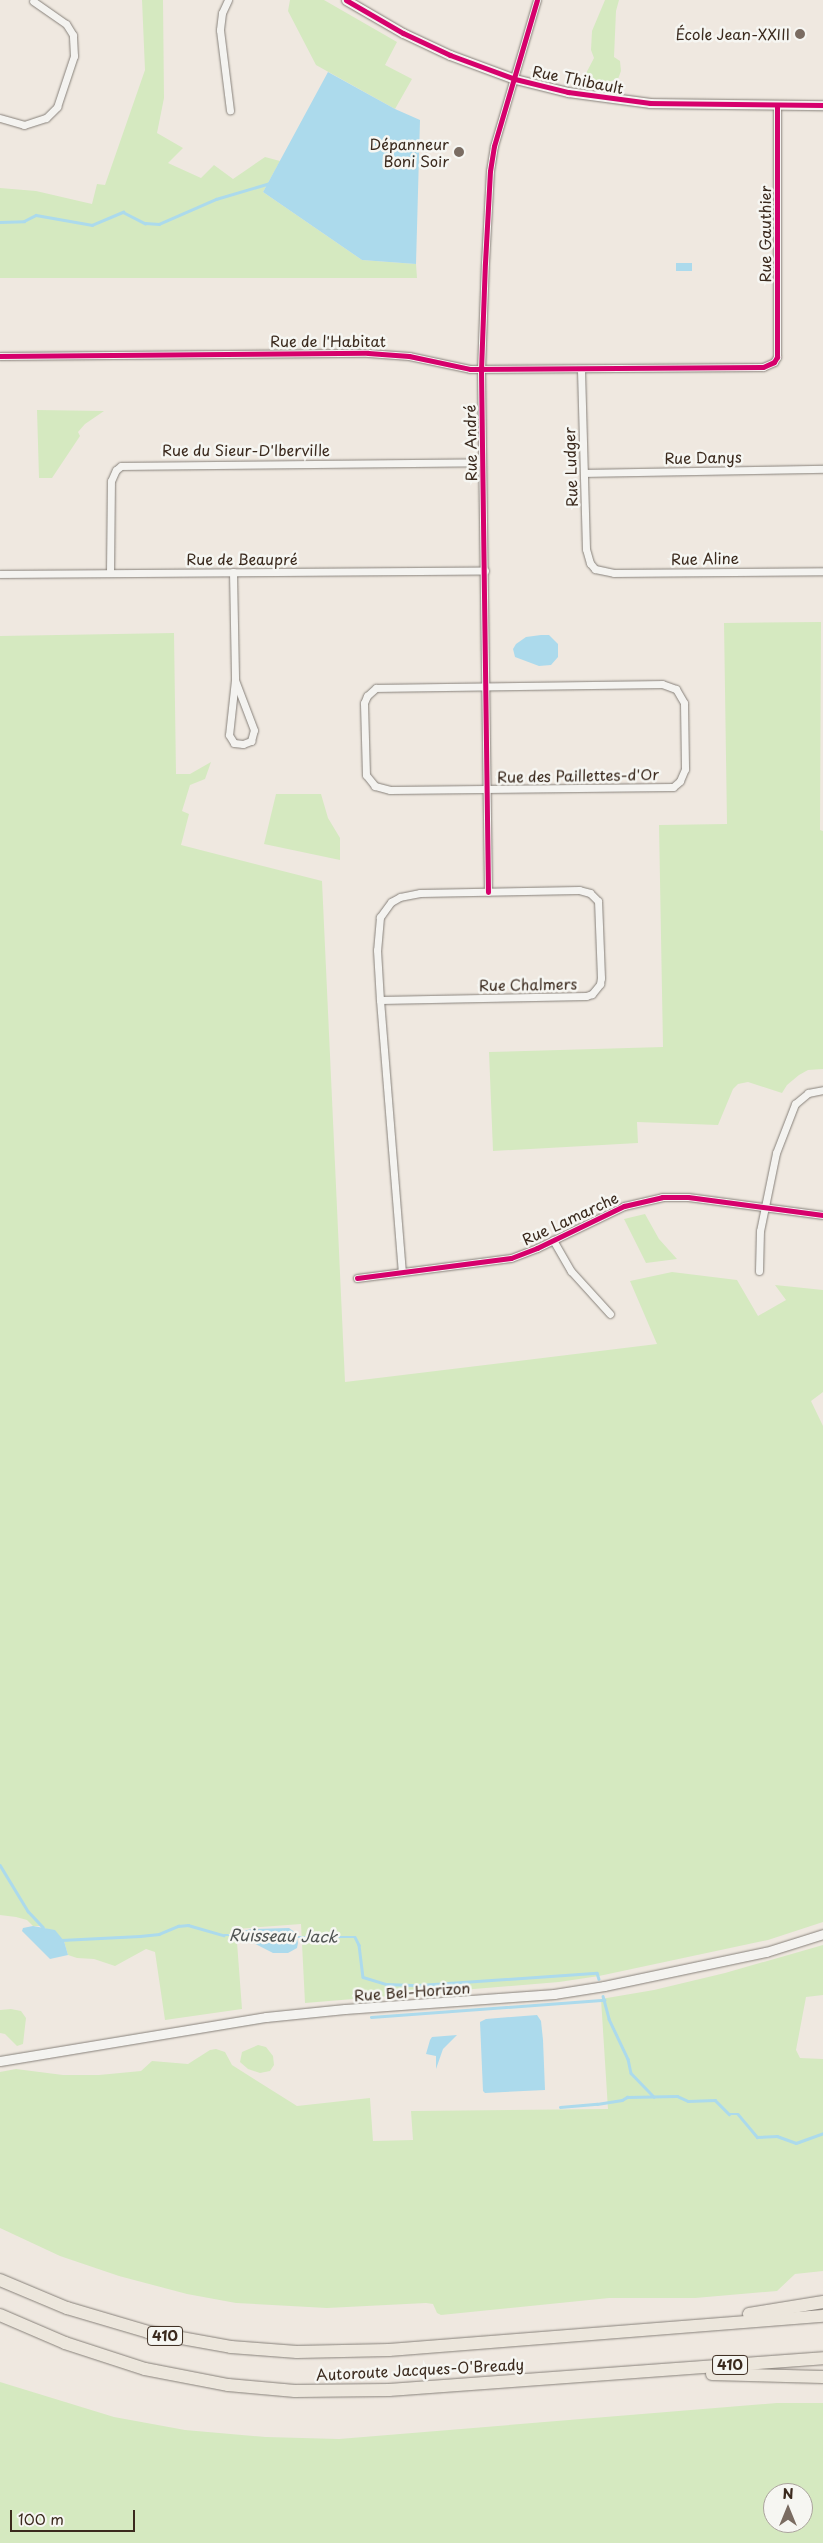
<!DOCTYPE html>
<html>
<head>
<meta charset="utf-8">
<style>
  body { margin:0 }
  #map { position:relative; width:823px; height:2543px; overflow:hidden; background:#efe8e0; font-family:"Playpen Sans",sans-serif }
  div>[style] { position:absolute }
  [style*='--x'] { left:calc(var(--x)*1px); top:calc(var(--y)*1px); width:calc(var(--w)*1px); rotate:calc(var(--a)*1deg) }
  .green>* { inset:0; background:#d5e9c0 }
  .water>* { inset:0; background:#acdaec; transform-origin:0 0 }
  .stream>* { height:2.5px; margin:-1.25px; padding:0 1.25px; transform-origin:1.25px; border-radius:1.25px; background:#acdaec }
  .roads { filter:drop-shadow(0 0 1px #87817a) drop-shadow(0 0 1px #87817a) }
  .minor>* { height:7px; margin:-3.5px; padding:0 3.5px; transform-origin:3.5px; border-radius:3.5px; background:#f4f3f0 }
  .tertiary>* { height:9px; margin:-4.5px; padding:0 4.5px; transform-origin:4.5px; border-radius:4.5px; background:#f4f3f0 }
  .motorway>* { height:12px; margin:-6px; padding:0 6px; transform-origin:6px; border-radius:6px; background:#ece6dc }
  .cycleway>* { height:5px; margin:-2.5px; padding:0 2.5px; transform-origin:2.5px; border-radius:2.5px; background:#d6006c }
  .dots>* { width:14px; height:14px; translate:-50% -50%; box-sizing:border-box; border:2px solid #f6f6f2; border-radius:50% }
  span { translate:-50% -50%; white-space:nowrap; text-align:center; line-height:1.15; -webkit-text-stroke:5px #f6f6f2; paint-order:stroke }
  .shield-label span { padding:1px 4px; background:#f6f6f2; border:1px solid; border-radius:4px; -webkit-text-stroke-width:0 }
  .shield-label { font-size:14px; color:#3b2a1e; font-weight:700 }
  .poi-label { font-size:15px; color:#3b2a1e }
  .right { translate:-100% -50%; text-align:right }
  .street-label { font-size:15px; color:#3b2a1e }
  .water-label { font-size:16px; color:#505453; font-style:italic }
  .north { position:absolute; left:763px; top:2483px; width:50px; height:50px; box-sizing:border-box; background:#f6f6f2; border:1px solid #aba49d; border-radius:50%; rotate:0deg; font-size:14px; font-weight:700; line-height:20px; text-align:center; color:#3b2a1e }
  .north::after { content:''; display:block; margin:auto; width:18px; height:22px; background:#7a6c62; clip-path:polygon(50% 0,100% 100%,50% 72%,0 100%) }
  .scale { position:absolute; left:10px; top:2510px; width:125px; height:22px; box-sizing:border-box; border:2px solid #3b2a1e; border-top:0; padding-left:6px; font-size:15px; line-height:18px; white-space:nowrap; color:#3b2a1e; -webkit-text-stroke:4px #f6f6f2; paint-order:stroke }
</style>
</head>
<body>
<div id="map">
  <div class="green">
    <div style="clip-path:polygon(142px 0,163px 0,164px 98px,157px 133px,183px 148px,168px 163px,201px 178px,214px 165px,233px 179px,265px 157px,280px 161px,263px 192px,362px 260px,416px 264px,417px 278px,0 278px,0 188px,36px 191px,92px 204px,97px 184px,105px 185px,145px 70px)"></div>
    <div style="clip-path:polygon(290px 0,324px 0,397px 42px,385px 65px,412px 79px,395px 109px,316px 65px,288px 11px)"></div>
    <div style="clip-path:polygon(605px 0,619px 0,616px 11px,614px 57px,620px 61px,621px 71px,618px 79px,607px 82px,582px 81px,594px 58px,591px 50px,592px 31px)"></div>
    <div style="clip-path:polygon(37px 410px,104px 411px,85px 424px,78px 432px,80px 436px,52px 478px,39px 478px)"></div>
    <div style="clip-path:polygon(821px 622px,820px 830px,823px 831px,823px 1069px,808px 1070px,799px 1075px,787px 1085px,782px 1093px,748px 1082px,738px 1084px,733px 1089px,718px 1125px,637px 1122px,638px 1143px,493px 1151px,489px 1052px,663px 1047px,659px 825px,727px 824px,724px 623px)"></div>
    <div style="clip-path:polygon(174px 633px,176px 774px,190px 774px,211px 762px,205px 779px,190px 785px,182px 811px,189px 814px,181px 845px,322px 881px,345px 1382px,657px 1344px,630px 1281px,672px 1272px,737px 1280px,758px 1316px,786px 1300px,775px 1285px,823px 1290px,823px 1392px,811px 1401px,823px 1426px,823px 1922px,768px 1940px,599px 1976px,559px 1982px,305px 2003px,301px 1924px,236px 1929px,242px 2009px,165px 2020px,155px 1952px,146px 1949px,115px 1966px,94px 1959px,77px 1958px,68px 1955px,64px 1941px,42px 1926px,33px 1926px,27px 1920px,16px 1917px,0 1915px,0 636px)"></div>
    <div style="clip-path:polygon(276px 794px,321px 794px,328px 818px,340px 838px,340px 860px,264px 844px)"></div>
    <div style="clip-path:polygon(645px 1214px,659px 1239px,677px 1259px,646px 1263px,624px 1219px)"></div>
    <div style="clip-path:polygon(823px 1945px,823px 1995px,806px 1997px,796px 2050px,800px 2058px,823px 2059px,823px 2271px,795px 2274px,777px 2291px,695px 2298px,609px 2298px,441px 2315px,437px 2313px,433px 2304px,426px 2303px,327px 2308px,236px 2303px,187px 2294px,119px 2276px,60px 2256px,0 2228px,0 2072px,16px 2069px,63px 2075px,99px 2075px,141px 2071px,152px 2061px,188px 2064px,210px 2050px,216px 2049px,225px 2052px,232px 2065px,297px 2106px,370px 2098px,373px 2141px,413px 2140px,411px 2111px,608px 2109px,601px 1999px,654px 1990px,725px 1973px)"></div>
    <div style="clip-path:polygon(11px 2009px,21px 2011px,26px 2018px,23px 2044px,17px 2046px,5px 2034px,0 2033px,0 2010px)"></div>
    <div style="clip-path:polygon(258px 2045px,266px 2047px,273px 2056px,274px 2065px,270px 2071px,260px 2073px,248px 2069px,240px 2062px,242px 2052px)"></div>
    <div style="clip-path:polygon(evenodd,0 2382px,114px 2417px,185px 2430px,266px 2437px,339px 2439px,777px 2403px,823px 2403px,823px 2543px,0 2543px,0 2382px,773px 2493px,803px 2493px,803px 2523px,773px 2523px,773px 2493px)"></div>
  </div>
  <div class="water">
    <div style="clip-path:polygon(328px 72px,395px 109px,420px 120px,416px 264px,362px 260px,263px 192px)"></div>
    <div style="left:676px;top:263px;width:16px;height:8px"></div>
    <div style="clip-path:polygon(541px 635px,549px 635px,558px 644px,558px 657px,551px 665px,539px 666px,515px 657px,513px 649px,516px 644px,526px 637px)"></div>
    <div style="clip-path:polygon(33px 1926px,55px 1930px,64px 1941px,68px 1955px,50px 1959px,22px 1931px,23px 1928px)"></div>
    <div style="clip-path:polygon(289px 1928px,296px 1933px,298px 1943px,297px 1948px,288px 1953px,273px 1953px,238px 1935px,240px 1932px,251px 1929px)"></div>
    <div style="clip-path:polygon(537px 2015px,541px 2021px,543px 2040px,545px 2090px,485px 2093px,483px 2091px,480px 2022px,486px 2019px)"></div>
    <div style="clip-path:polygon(457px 2035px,443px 2049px,436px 2069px,436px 2056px,426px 2054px,430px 2040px,432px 2037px)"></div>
  </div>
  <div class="stream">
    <div style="--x:0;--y:222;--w:24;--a:-2"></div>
    <div style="--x:24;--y:221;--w:13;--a:-27"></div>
    <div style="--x:36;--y:215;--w:57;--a:10.1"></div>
    <div style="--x:92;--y:225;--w:34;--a:-23"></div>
    <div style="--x:123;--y:212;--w:25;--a:27"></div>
    <div style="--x:145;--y:223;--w:14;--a:4"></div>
    <div style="--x:159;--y:224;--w:62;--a:-23.7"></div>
    <div style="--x:216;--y:199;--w:56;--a:-16.5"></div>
    <div style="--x:0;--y:1865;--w:54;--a:58.7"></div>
    <div style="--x:28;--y:1911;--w:22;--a:47"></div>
    <div style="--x:296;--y:1937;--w:59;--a:0"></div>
    <div style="--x:355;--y:1937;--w:9;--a:63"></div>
    <div style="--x:359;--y:1945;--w:32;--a:83"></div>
    <div style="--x:363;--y:1977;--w:24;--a:17"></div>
    <div style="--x:386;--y:1984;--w:33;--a:2"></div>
    <div style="--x:419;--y:1985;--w:178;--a:-3.9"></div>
    <div style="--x:597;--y:1973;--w:6;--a:72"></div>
    <div style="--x:61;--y:1940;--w:79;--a:-2.9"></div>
    <div style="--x:140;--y:1936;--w:19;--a:-6"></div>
    <div style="--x:159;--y:1934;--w:21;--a:-23"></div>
    <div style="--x:178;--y:1926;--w:10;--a:-6"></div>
    <div style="--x:188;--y:1925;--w:37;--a:16"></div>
    <div style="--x:224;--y:1935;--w:16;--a:0"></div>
    <div style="--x:603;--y:1996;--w:24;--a:75"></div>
    <div style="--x:609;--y:2019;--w:44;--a:64.6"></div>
    <div style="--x:628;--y:2059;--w:14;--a:78"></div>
    <div style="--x:631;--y:2073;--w:33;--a:46"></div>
    <div style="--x:371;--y:2017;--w:234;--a:-4.2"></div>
    <div style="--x:560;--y:2107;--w:37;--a:-5"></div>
    <div style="--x:597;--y:2104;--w:25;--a:-9"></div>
    <div style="--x:622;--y:2100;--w:6;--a:-31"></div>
    <div style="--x:627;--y:2097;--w:50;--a:-1.1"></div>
    <div style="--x:677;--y:2096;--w:12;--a:24"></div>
    <div style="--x:688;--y:2101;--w:27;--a:-2"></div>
    <div style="--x:715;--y:2100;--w:20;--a:45"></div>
    <div style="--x:729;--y:2114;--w:9;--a:0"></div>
    <div style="--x:738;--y:2114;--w:30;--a:50"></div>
    <div style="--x:757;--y:2137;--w:20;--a:-3"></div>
    <div style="--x:777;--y:2136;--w:20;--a:20"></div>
    <div style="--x:796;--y:2143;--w:29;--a:-20"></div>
  </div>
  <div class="roads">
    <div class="minor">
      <div style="--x:228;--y:0;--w:14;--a:115"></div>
      <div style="--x:222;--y:13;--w:17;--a:97"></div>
      <div style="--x:220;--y:30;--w:81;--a:82.9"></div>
      <div style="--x:0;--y:118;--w:25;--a:16"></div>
      <div style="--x:24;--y:125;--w:23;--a:-18"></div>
      <div style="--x:46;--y:118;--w:16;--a:-45"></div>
      <div style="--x:57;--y:107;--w:54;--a:-71.6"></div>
      <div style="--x:74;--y:56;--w:21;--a:-93"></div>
      <div style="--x:73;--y:35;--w:13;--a:-122"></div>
      <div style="--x:66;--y:24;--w:40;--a:-145.1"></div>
      <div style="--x:0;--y:356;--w:368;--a:-0.5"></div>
      <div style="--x:368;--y:353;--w:41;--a:4.2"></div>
      <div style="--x:409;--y:356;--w:62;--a:12"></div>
      <div style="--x:470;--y:369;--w:293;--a:-0.4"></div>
      <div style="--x:763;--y:367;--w:12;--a:-24"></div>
      <div style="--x:774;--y:362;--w:6;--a:-59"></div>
      <div style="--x:777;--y:357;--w:252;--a:-90"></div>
      <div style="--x:581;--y:370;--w:179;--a:88.4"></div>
      <div style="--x:586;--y:549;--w:15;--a:74"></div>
      <div style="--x:590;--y:563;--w:8;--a:50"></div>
      <div style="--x:595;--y:569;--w:19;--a:12"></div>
      <div style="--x:614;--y:573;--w:209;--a:-0.5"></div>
      <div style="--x:584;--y:473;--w:239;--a:-1"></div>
      <div style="--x:233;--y:572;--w:108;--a:88.9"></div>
      <div style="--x:235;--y:680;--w:55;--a:96.2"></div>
      <div style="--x:229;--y:735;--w:9;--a:58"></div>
      <div style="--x:234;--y:743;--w:9;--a:6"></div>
      <div style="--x:243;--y:744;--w:9;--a:-21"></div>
      <div style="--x:251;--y:741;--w:11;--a:-75"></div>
      <div style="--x:254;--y:730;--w:53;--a:-110.8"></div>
      <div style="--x:110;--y:573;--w:92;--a:-89.4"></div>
      <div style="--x:111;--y:481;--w:12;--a:-66"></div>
      <div style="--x:116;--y:470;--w:6;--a:-39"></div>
      <div style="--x:121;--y:466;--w:361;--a:-0.6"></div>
      <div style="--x:0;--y:574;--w:485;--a:-0.4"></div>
      <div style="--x:662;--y:684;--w:15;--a:20"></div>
      <div style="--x:676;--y:689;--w:16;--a:60"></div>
      <div style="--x:684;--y:703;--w:66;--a:89.1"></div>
      <div style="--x:685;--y:769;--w:13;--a:113"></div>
      <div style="--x:680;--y:781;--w:9;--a:139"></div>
      <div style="--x:673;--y:787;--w:283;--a:179.4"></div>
      <div style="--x:390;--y:790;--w:16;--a:-165"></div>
      <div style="--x:375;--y:786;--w:14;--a:-129"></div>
      <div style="--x:366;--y:775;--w:72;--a:-91.6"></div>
      <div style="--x:364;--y:703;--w:8;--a:-67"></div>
      <div style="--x:367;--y:696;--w:12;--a:-42"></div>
      <div style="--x:376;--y:688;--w:286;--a:-0.8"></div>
      <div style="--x:488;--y:892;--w:522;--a:-90.77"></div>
      <div style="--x:481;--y:370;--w:107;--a:-87.9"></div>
      <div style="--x:485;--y:263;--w:92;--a:-86.9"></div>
      <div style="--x:490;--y:171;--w:25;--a:-81"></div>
      <div style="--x:494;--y:146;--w:152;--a:-73.6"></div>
      <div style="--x:380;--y:1000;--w:206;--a:-1.1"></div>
      <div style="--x:586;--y:996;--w:6;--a:-18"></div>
      <div style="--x:592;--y:994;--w:13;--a:-51"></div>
      <div style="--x:600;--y:984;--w:6;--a:-81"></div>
      <div style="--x:601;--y:978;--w:77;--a:-92.2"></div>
      <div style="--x:598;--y:901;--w:11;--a:-135"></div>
      <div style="--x:590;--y:893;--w:11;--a:-165"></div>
      <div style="--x:579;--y:890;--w:159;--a:178.9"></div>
      <div style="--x:420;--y:893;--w:20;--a:169"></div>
      <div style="--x:400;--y:897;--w:10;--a:151"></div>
      <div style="--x:391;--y:902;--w:19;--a:126"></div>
      <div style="--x:380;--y:917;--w:33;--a:95"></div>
      <div style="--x:377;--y:950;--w:50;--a:86.6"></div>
      <div style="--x:380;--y:1000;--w:273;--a:85.4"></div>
      <div style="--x:553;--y:1240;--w:36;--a:60"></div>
      <div style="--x:571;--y:1271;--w:58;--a:47.8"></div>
      <div style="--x:759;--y:1271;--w:40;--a:-88.6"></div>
      <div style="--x:760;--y:1231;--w:80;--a:-78.4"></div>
      <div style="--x:776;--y:1153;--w:53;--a:-68.8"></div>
      <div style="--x:795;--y:1104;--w:17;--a:-40"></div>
      <div style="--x:808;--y:1093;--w:15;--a:-11"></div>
      <div style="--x:357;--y:1278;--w:155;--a:-7.4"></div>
      <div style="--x:511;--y:1258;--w:28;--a:-21"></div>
      <div style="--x:537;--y:1248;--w:97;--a:-25.8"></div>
      <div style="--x:624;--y:1206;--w:39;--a:-13"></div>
      <div style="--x:662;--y:1197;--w:26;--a:0"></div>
      <div style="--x:688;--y:1197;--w:136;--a:7.6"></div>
    </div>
    <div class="tertiary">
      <div style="--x:346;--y:0;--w:66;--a:30.1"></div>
      <div style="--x:403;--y:33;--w:52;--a:25.1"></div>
      <div style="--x:450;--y:55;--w:69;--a:20.3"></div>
      <div style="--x:515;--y:79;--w:55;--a:13.8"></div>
      <div style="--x:568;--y:92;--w:83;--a:7.6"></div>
      <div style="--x:650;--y:103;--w:173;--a:0.7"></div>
      <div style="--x:0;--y:2061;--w:270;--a:-9.4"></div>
      <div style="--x:266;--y:2017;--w:79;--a:-5.8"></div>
      <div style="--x:345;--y:2009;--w:210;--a:-4.1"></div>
      <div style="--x:554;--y:1994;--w:51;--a:-9.1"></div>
      <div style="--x:604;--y:1986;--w:166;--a:-11.9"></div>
      <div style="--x:766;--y:1952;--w:60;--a:-17.5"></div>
    </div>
    <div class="motorway">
      <div style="--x:0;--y:2280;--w:73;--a:22.7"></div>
      <div style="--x:67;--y:2308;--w:84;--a:16.5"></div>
      <div style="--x:148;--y:2332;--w:84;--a:10.2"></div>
      <div style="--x:231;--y:2347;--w:66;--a:4.3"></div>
      <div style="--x:297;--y:2352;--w:92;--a:-1.2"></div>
      <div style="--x:389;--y:2350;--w:435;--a:-4.5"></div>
      <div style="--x:749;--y:2314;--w:75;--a:-9.2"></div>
      <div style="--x:0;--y:2315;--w:71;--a:23.3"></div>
      <div style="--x:65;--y:2343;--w:84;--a:18"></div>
      <div style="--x:145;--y:2369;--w:85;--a:10.9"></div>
      <div style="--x:228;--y:2385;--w:67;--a:5.1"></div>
      <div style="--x:295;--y:2391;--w:94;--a:-0.6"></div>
      <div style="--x:389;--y:2390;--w:435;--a:-4.2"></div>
      <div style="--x:712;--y:2374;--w:111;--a:1.5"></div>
    </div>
  </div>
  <div class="cycleway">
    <div style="--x:346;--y:0;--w:66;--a:30.1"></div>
    <div style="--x:403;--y:33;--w:52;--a:25.1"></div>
    <div style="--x:450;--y:55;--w:69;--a:20.3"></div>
    <div style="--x:515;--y:79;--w:55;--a:13.8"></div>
    <div style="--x:568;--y:92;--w:83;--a:7.6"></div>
    <div style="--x:650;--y:103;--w:173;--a:0.7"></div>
    <div style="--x:0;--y:356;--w:368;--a:-0.5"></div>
    <div style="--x:368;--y:353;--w:41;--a:4.2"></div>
    <div style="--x:409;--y:356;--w:62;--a:12"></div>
    <div style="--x:470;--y:369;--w:293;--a:-0.4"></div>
    <div style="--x:763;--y:367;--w:12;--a:-24"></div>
    <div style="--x:774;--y:362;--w:6;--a:-59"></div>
    <div style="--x:777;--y:357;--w:252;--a:-90"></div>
    <div style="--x:488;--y:892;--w:522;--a:-90.77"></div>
    <div style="--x:481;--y:370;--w:107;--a:-87.9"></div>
    <div style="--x:485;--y:263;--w:92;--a:-86.9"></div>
    <div style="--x:490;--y:171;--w:25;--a:-81"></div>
    <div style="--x:494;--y:146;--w:152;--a:-73.6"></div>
    <div style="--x:357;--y:1278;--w:155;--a:-7.4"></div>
    <div style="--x:511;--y:1258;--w:28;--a:-21"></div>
    <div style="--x:537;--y:1248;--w:97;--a:-25.8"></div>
    <div style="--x:624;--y:1206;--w:39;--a:-13"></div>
    <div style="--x:662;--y:1197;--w:26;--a:0"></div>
    <div style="--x:688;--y:1197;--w:136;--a:7.6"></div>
  </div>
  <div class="dots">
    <div style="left:800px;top:34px;background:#7a6c62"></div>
    <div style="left:459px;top:152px;background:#7a6c62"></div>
  </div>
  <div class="shield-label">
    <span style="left:165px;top:2336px">410</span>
    <span style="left:730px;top:2365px">410</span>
  </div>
  <div class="poi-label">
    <span class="right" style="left:790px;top:34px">École Jean-XXIII</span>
    <span class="right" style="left:449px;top:152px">Dépanneur<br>Boni Soir</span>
  </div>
  <div class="street-label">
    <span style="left:578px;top:79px;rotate:11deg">Rue Thibault</span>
    <span style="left:765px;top:234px;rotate:-90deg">Rue Gauthier</span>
    <span style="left:328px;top:341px">Rue de l'Habitat</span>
    <span style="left:470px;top:443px;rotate:-91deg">Rue André</span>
    <span style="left:246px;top:450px">Rue du Sieur-D'Iberville</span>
    <span style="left:703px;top:457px;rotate:-1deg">Rue Danys</span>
    <span style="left:570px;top:467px;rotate:-92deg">Rue Ludger</span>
    <span style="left:705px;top:558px;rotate:-1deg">Rue Aline</span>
    <span style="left:242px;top:559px">Rue de Beaupré</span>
    <span style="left:578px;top:775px;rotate:-1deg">Rue des Paillettes-d'Or</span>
    <span style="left:528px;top:984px;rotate:-1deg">Rue Chalmers</span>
    <span style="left:570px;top:1218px;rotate:-25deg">Rue Lamarche</span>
    <span style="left:412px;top:1991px;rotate:-4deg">Rue Bel-Horizon</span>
    <span style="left:420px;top:2369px;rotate:-3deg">Autoroute Jacques-O'Bready</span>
  </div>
  <div class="water-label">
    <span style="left:283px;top:1935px;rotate:1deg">Ruisseau Jack</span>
  </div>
  <div class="north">N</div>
  <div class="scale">100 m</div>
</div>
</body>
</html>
